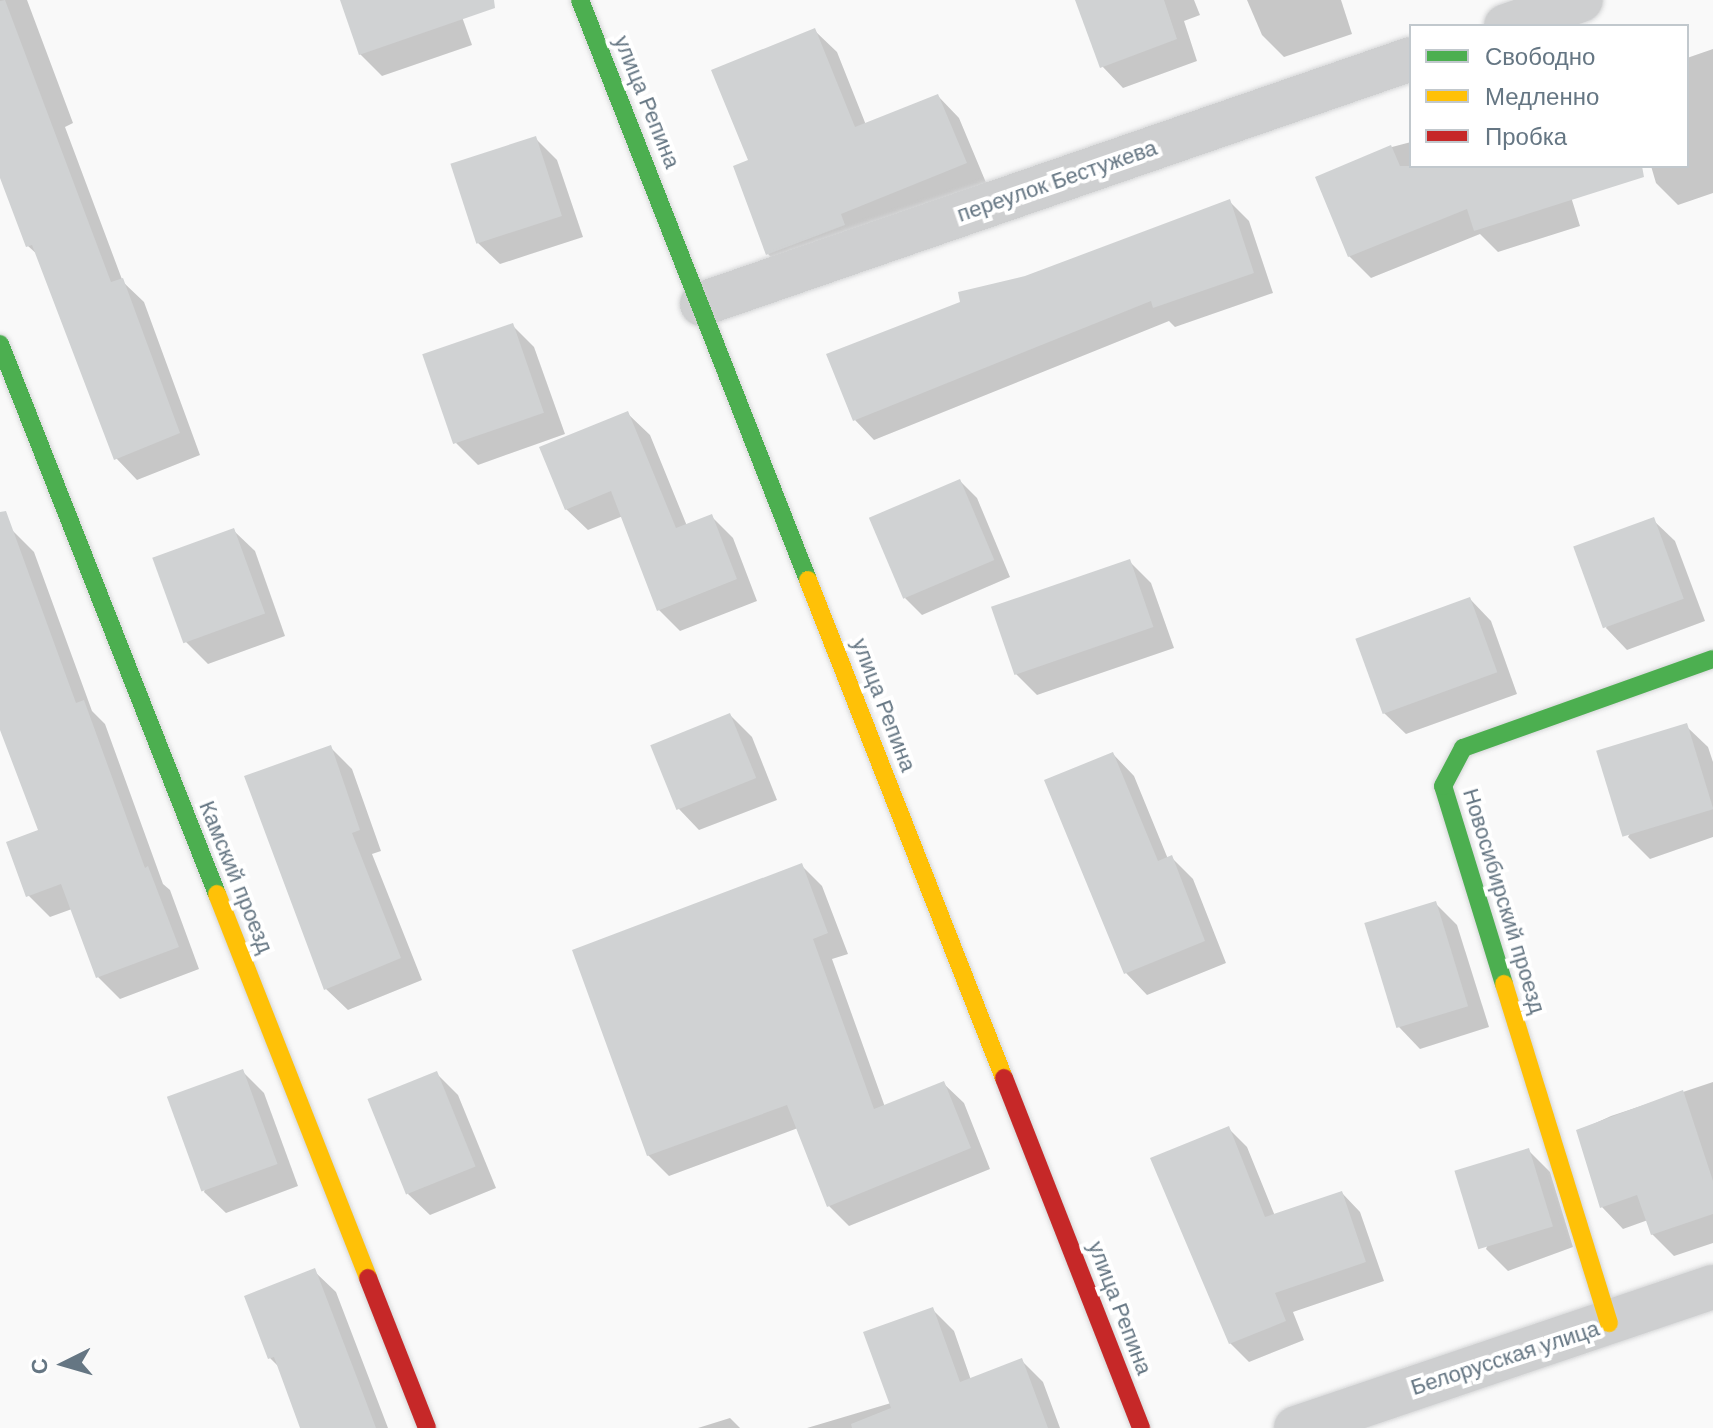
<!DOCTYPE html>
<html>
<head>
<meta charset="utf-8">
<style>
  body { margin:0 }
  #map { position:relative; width:1713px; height:1428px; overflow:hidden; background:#f9f9f9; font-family:"DM Sans",sans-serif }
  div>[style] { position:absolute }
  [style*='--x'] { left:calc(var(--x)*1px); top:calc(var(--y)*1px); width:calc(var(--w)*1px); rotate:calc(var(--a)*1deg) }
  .shadow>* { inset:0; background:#0003 }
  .building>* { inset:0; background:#d0d2d3; transform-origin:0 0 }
  .roads { filter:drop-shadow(0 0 2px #d5d6d7) drop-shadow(0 0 2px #d5d6d7) }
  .street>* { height:44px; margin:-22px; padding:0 22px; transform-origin:22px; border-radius:22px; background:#cecfd0 }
  .fast>* { height:18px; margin:-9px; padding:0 9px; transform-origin:9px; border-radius:9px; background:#4caf50 }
  .slow>* { height:18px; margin:-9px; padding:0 9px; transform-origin:9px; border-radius:9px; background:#ffc107 }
  .jam>* { height:18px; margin:-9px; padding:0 9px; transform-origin:9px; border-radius:9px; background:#c62828 }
  span { translate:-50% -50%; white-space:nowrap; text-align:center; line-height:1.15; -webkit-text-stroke:8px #fff; paint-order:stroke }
  .street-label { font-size:22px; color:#657683 }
  .legend { position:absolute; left:1409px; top:24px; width:280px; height:144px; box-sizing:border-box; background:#fff; border:2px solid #c1c8cd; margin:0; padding:10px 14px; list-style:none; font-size:24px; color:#657683 }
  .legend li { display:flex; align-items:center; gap:16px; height:40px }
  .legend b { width:40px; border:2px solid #c1c8cd }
  .north { position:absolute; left:24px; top:1324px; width:80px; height:80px; -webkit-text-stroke:6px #fff; paint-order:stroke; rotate:265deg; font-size:22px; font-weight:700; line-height:32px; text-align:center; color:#657683 }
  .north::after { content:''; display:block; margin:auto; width:28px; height:36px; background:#657683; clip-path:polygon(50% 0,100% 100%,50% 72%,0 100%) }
</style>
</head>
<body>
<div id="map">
  <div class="shadow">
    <div style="clip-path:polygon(0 0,27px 0,73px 123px,65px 127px,123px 282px,144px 302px,200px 455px,137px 480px,116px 458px,39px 256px,28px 246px,0 172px)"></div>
    <div style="clip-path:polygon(342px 0,456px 0,472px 45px,382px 76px,360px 54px)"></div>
    <div style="clip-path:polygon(1077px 0,1194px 0,1200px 15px,1184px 21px,1197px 61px,1123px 88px,1102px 66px)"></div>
    <div style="clip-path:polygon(1247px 0,1341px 0,1352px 34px,1284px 57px,1262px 35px)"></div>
    <div style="clip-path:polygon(815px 31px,837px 52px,866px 125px,938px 96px,959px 118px,987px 185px,789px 276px,768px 254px,751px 162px)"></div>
    <div style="clip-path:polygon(1713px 49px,1713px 193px,1678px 205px,1656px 183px,1651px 166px,1687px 166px,1687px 58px)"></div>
    <div style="clip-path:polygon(536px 139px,557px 160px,583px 237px,500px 264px,478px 243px)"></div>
    <div style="clip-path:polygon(1411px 142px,1411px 166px,1557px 166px,1563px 171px,1580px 226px,1498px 252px,1480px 234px,1371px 278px,1349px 256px,1392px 147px)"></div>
    <div style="clip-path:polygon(1229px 201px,1249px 221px,1273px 293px,1175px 327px,1169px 321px,874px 440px,855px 420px,962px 303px)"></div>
    <div style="clip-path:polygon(513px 326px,534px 347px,565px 434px,478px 465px,456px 443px)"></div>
    <div style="clip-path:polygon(628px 414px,650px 435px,687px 526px,711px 516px,733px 538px,757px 601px,680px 631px,658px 609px,623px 516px,588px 530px,566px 509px)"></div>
    <div style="clip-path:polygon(960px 481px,977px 498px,1010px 577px,922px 615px,905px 598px)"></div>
    <div style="clip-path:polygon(1653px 520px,1675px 541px,1705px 621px,1627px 650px,1606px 628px)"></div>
    <div style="clip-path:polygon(12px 530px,34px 552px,92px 711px,105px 724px,163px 884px,170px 890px,199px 969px,120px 999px,98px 977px,72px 909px,50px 917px,28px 895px,40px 831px,0 724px,0 535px)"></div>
    <div style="clip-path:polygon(233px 530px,255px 551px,285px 636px,208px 664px,186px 642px)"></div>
    <div style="clip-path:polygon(1130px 562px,1151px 583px,1174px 648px,1037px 695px,1015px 673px)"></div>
    <div style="clip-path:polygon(1470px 599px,1491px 621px,1517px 694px,1406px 734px,1384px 713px)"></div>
    <div style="clip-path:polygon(730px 715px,752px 737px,777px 800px,699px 830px,678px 808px)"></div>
    <div style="clip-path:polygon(1686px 726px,1708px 747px,1713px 762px,1713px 837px,1650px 859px,1628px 837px)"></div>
    <div style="clip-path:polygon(330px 747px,352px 769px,381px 851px,372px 854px,422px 980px,348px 1010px,326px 989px)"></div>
    <div style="clip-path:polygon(1113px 754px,1134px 776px,1168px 859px,1172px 858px,1193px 879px,1226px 963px,1147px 995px,1126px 973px)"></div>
    <div style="clip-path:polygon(802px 866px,822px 886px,848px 954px,832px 959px,885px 1107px,943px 1083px,964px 1103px,990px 1169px,849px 1226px,829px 1206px,798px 1128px,669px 1176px,648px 1155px)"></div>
    <div style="clip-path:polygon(1435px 903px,1457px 925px,1489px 1027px,1420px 1049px,1399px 1027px)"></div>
    <div style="clip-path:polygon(242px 1071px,264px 1093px,298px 1186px,226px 1213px,204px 1192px)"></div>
    <div style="clip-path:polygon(436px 1073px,458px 1095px,496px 1188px,430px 1215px,408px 1194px)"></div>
    <div style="clip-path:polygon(1713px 1082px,1713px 1243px,1674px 1256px,1652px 1234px,1648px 1220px,1623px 1229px,1602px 1207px,1578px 1131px,1611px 1116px)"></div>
    <div style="clip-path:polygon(1228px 1128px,1247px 1147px,1275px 1216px,1342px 1193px,1360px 1212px,1384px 1281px,1293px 1312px,1304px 1340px,1249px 1362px,1230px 1343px)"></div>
    <div style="clip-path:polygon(1528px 1150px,1550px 1172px,1573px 1247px,1508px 1271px,1486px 1249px)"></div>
    <div style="clip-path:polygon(314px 1271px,336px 1292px,388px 1428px,302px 1428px,280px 1368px,270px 1358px)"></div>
    <div style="clip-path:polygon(932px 1309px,954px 1331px,971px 1380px,1022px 1361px,1043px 1382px,1060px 1428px,807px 1428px,891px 1403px)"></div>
    <div style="clip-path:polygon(730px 1418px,740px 1428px,698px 1428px)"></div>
  </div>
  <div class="building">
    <div style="clip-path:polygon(5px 0,111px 282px,123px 278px,180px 433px,114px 460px,32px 245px,26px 247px,0 178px,0 1px)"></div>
    <div style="clip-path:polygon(340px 0,494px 0,495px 8px,359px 55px)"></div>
    <div style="clip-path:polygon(1075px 0,1164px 0,1177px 39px,1100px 68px)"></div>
    <div style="clip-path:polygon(815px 28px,855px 127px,938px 94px,967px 163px,841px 214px,845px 225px,766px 255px,733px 166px,748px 160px,711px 70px)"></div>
    <div style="left:536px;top:136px;width:84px;height:90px;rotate:72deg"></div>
    <div style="clip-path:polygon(1391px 145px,1400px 166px,1642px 166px,1644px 177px,1474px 231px,1467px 209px,1348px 257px,1315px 177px)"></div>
    <div style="clip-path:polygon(1230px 199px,1254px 273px,1153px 308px,1151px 301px,853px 421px,826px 354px,960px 302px,958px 292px,1025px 276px)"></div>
    <div style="left:513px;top:323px;width:95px;height:96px;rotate:71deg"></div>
    <div style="clip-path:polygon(628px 411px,676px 528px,712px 514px,737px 579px,657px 611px,611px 491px,565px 510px,539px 447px)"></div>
    <div style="left:960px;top:479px;width:88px;height:99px;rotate:67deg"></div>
    <div style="clip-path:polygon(6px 511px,76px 703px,84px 700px,145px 868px,148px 866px,179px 947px,96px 978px,61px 884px,26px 897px,6px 842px,38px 830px,0 730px,0 512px)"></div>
    <div style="left:1654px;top:517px;width:87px;height:86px;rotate:70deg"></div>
    <div style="left:234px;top:528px;width:91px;height:87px;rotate:70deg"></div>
    <div style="left:1130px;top:559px;width:72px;height:147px;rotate:71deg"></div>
    <div style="left:1470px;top:597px;width:80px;height:122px;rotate:70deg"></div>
    <div style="left:730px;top:713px;width:70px;height:86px;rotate:68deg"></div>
    <div style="left:1687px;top:723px;width:90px;height:95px;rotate:73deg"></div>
    <div style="clip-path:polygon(331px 745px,360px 830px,352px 833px,401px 958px,324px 990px,244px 776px)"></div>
    <div style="clip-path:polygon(1113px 752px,1158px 861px,1172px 855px,1205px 941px,1124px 974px,1044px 780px)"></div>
    <div style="clip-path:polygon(802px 863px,828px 933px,813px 939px,874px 1109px,944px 1081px,971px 1148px,827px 1207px,787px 1105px,647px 1156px,572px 950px)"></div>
    <div style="left:1436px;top:901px;width:110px;height:75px;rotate:73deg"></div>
    <div style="left:243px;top:1069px;width:101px;height:81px;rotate:70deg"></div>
    <div style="left:437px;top:1071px;width:103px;height:75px;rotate:68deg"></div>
    <div style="clip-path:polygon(1683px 1090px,1713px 1181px,1713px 1214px,1651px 1235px,1637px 1195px,1600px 1208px,1576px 1130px)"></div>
    <div style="clip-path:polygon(1229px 1126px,1265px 1217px,1342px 1191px,1366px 1262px,1275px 1293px,1286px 1321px,1229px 1344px,1150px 1158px)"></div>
    <div style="left:1529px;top:1148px;width:82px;height:78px;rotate:73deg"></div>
    <div style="clip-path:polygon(315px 1268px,356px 1375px,376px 1428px,300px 1428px,274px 1357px,268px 1359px,244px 1296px)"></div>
    <div style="clip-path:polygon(933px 1307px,960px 1382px,1022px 1358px,1048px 1428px,852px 1428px,851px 1424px,891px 1408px,863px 1332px)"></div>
  </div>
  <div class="roads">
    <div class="street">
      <div style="--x:1506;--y:26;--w:79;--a:-19.1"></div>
      <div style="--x:702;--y:304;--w:750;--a:-19.06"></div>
      <div style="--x:1296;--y:1428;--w:440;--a:-18.7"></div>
    </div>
    <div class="fast">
      <div style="--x:580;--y:0;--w:623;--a:68.54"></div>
      <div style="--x:0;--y:344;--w:591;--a:68.47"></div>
      <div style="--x:1504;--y:984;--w:207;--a:-107.1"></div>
      <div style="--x:1443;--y:786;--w:43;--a:-62.2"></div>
      <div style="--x:1463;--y:748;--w:265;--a:-19.6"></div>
    </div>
    <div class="slow">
      <div style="--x:808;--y:580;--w:535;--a:68.52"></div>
      <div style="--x:217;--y:894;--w:413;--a:68.5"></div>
      <div style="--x:1504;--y:984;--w:355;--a:72.8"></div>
    </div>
    <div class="jam">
      <div style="--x:1004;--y:1078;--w:376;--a:68.6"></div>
      <div style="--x:368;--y:1278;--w:161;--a:68.5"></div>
    </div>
  </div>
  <div class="street-label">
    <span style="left:647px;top:102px;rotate:68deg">улица Репина</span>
    <span style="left:1057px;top:181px;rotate:-19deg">переулок Бестужева</span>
    <span style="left:884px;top:705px;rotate:69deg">улица Репина</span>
    <span style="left:236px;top:877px;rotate:68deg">Камский проезд</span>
    <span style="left:1504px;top:901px;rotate:73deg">Новосибирский проезд</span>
    <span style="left:1120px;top:1308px;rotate:69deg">улица Репина</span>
    <span style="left:1505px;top:1358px;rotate:-18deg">Белорусская улица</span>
  </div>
  <ul class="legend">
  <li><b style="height:10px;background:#4caf50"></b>Свободно</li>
  <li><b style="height:10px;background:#ffc107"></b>Медленно</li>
  <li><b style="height:10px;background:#c62828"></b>Пробка</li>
  </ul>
  <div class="north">С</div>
</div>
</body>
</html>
